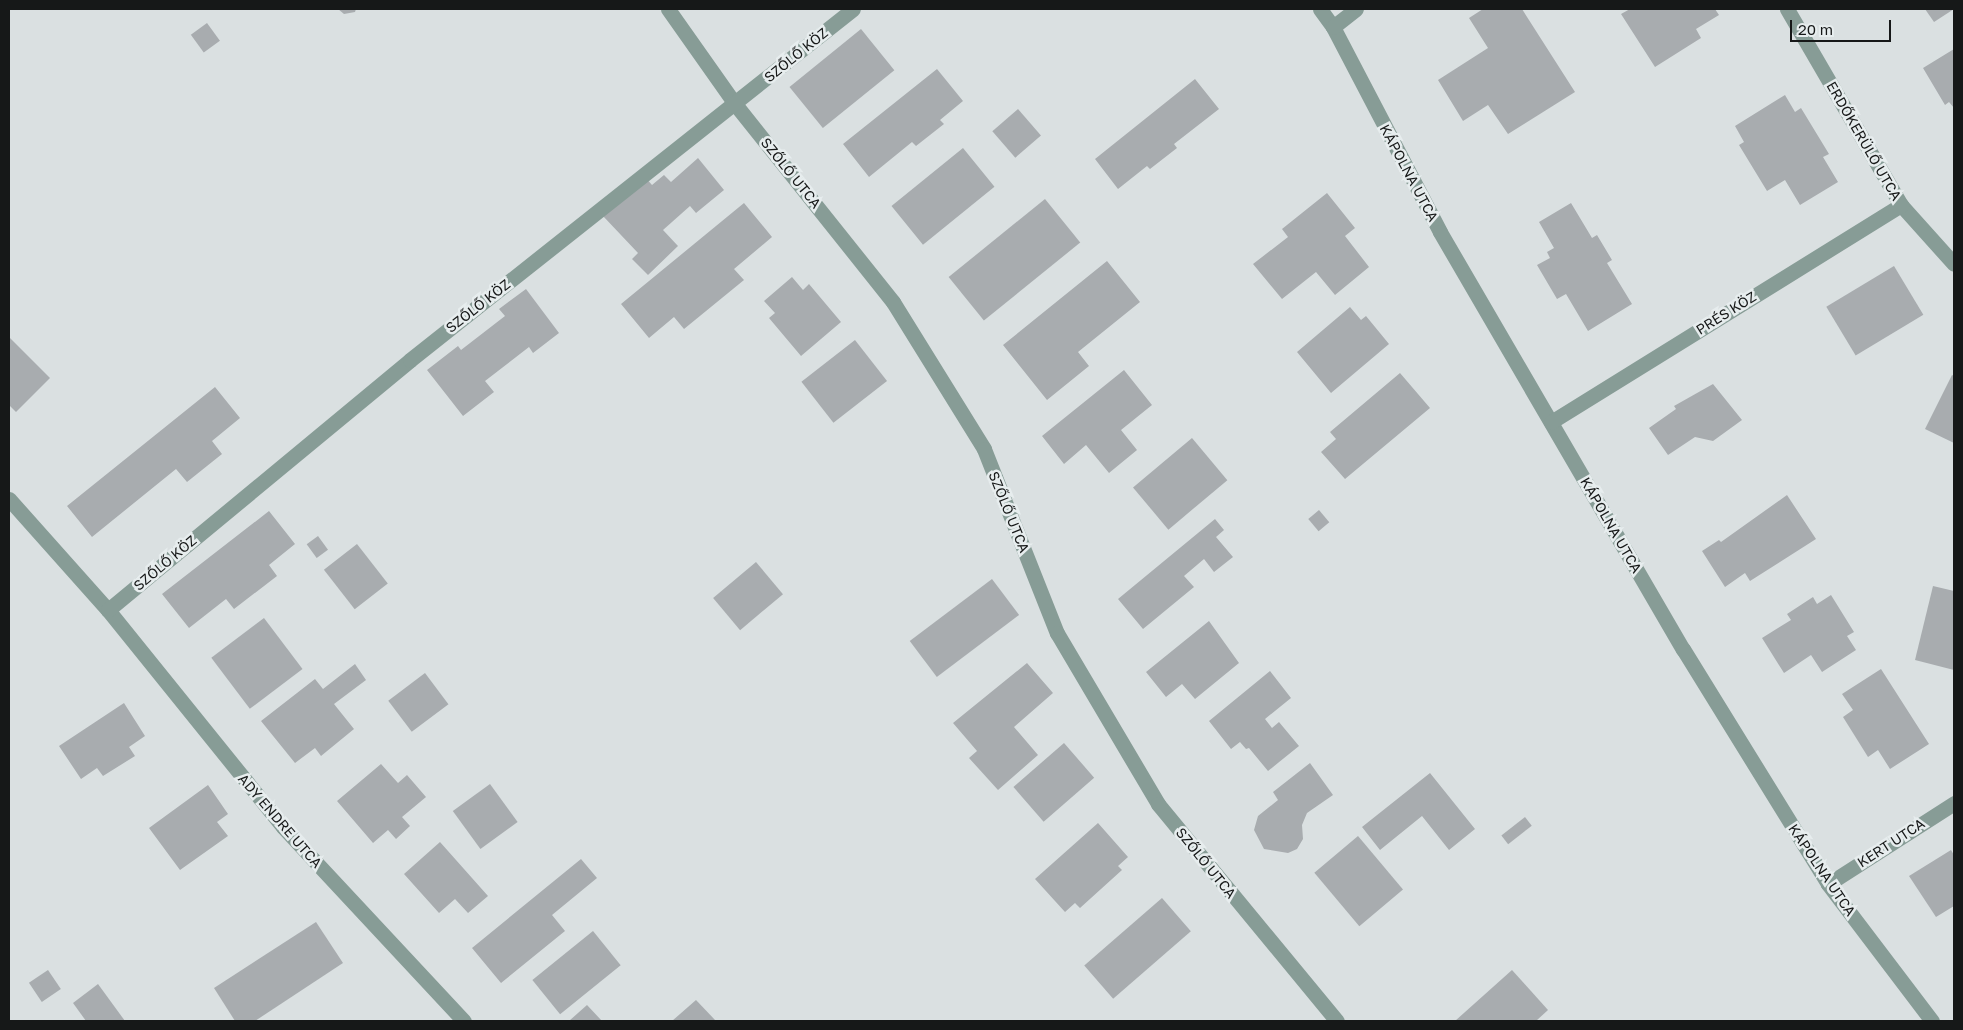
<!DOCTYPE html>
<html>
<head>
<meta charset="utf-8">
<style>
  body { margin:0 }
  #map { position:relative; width:1963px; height:1030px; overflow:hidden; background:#dae0e1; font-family:"Golos Text",sans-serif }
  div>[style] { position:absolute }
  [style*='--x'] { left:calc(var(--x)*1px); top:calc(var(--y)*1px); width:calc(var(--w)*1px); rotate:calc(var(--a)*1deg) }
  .building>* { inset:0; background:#a8acaf; transform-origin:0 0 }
  .street>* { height:15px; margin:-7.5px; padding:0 7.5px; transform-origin:7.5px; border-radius:7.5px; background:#879c96 }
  span { translate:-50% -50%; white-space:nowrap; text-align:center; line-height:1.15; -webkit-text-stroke:5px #e7edee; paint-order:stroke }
  .street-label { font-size:14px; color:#161818 }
  .frame { position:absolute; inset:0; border:10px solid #161818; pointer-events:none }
  .scale { position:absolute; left:1790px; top:20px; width:101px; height:22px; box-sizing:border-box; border:2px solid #161818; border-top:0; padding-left:6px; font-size:15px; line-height:18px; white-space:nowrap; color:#161818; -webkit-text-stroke:4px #e7edee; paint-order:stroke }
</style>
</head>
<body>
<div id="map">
  <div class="building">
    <div style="clip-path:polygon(338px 9px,356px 9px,355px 12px,344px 14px)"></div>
    <div style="clip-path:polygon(1483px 9px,1522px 9px,1575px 92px,1508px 134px,1488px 105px,1463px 121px,1438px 80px,1488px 48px,1469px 18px)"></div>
    <div style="clip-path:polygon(1630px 9px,1715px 9px,1719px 15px,1696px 29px,1701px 38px,1655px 67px,1621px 14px)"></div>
    <div style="clip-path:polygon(1925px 9px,1954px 9px,1934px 22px)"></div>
    <div style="left:207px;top:23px;width:22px;height:20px;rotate:54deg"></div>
    <div style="left:861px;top:29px;width:53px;height:92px;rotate:51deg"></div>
    <div style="clip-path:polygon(1954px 49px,1954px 108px,1949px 102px,1945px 105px,1923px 68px)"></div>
    <div style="clip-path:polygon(937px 69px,963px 101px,940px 120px,944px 124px,916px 146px,912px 142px,869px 177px,843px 144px)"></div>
    <div style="clip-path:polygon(1195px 79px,1219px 109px,1174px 144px,1177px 148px,1150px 169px,1147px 166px,1118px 189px,1095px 159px)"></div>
    <div style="clip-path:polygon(1785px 95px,1795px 112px,1801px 108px,1829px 154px,1823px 157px,1838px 182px,1800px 205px,1785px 180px,1767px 191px,1739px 145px,1744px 142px,1735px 126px)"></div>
    <div style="left:1018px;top:109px;width:35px;height:34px;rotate:49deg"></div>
    <div style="left:963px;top:148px;width:50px;height:92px;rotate:51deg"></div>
    <div style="clip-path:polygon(698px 158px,724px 190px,696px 213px,690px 206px,663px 230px,678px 246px,648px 275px,632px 259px,638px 253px,603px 216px,645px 177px,652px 185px,664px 175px,671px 182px)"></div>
    <div style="clip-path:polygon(1327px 193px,1355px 228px,1345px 236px,1369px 267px,1335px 295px,1316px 272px,1282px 299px,1253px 264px,1288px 237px,1282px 229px)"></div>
    <div style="left:1045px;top:199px;width:56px;height:124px;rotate:51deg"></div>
    <div style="clip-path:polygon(744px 203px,772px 237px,734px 269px,744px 280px,684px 329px,674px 317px,649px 338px,621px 304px)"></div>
    <div style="clip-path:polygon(1571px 203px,1592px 238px,1597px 235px,1612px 260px,1607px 263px,1632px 304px,1588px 331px,1566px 294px,1557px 299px,1537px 265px,1550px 258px,1547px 252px,1554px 248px,1539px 222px)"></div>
    <div style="clip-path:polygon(1107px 261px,1140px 302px,1078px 352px,1089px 366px,1047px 400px,1003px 345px)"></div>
    <div style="left:1894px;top:266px;width:57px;height:79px;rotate:59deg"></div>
    <div style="clip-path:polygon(792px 277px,803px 290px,809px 284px,841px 322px,801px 356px,769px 318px,775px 313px,764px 301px)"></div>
    <div style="clip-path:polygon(526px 289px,559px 333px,533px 353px,529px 347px,485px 381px,494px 392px,463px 416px,427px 370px,458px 346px,461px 350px,505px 316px,499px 309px)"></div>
    <div style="clip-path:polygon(1350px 307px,1361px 320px,1366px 316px,1389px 344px,1331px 393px,1297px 352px)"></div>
    <div style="clip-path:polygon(9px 337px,50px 378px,16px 412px,9px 405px)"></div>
    <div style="left:855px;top:340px;width:52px;height:68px;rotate:52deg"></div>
    <div style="clip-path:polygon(1124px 370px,1152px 405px,1121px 430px,1137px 450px,1109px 473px,1086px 445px,1064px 464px,1042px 436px)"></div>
    <div style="clip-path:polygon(1400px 373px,1430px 408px,1345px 479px,1321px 452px,1336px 439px,1330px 432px)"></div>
    <div style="clip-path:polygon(1952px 375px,1954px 376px,1954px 443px,1925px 429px)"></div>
    <div style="clip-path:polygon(1713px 384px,1742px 420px,1713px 441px,1695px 437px,1668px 455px,1649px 428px,1676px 409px,1674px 406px)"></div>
    <div style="clip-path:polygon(215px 387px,240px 418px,212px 441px,222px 454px,187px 482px,176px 469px,92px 537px,67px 506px)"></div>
    <div style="left:1192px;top:438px;width:55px;height:77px;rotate:50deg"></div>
    <div style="clip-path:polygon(1787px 495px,1816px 539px,1750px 581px,1745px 573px,1725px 587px,1702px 551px,1719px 540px,1721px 542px)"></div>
    <div style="left:1319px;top:510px;width:16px;height:14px;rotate:50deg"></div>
    <div style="clip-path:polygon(269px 511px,295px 544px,269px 565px,277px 576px,234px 609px,226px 599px,189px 628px,162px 594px)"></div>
    <div style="clip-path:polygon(1215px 519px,1224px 530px,1216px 537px,1233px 557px,1214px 572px,1204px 559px,1184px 576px,1194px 587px,1143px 629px,1118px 599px)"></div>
    <div style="left:318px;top:536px;width:17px;height:14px;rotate:54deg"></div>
    <div style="left:357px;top:544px;width:50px;height:42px;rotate:52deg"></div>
    <div style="left:756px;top:562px;width:42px;height:56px;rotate:50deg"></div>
    <div style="left:992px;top:579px;width:45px;height:103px;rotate:53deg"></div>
    <div style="clip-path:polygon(1933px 586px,1954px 591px,1954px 670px,1915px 660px)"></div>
    <div style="clip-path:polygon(1831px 595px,1854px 632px,1847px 636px,1856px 650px,1822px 672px,1811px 655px,1784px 673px,1762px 638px,1791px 620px,1787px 614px,1813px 597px,1817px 604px)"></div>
    <div style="left:264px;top:618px;width:64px;height:66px;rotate:53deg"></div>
    <div style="clip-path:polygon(1209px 621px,1239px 663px,1195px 699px,1182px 684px,1166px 697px,1146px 672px)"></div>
    <div style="clip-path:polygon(1027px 663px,1053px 693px,1014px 727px,1038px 755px,998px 790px,969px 758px,977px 751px,953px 723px)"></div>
    <div style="clip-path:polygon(355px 664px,366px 680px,334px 704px,354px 729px,321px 756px,315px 748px,295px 763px,261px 721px,315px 679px,323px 689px)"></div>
    <div style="clip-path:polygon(1881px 669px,1929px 744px,1890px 769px,1878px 750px,1868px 757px,1843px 717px,1853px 710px,1842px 694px)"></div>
    <div style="clip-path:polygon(1270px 671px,1291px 698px,1265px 719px,1272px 728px,1279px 722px,1299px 746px,1268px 771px,1249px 748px,1246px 749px,1240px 742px,1231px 749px,1209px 721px)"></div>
    <div style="left:425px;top:673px;width:39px;height:46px;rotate:53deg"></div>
    <div style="clip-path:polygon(124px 703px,145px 736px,129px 747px,135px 756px,103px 776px,97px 768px,81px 779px,59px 746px)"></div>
    <div style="left:1064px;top:743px;width:46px;height:67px;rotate:49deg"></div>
    <div style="clip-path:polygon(1310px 763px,1333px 795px,1307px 813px,1302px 825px,1303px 839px,1297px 849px,1288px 853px,1264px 849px,1254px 830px,1258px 816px,1278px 800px,1273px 792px)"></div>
    <div style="clip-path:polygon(381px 764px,398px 783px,407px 775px,426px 797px,402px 817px,410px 826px,396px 839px,388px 830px,373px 843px,337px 801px)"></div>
    <div style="clip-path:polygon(1430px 773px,1475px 829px,1449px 850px,1422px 816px,1380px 850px,1362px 827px)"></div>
    <div style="left:490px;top:784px;width:47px;height:46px;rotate:54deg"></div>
    <div style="clip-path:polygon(208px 785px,228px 814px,217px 822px,228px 836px,180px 870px,149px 828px)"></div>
    <div style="left:1525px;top:817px;width:11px;height:30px;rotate:52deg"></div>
    <div style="clip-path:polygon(1098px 823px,1128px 857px,1118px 866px,1122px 870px,1080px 908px,1075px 903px,1065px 912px,1035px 879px)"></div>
    <div style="left:1358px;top:836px;width:70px;height:57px;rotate:50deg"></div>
    <div style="clip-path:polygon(440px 842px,488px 896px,468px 913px,455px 899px,439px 913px,404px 874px)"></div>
    <div style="clip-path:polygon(1951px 850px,1954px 855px,1954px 906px,1936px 917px,1909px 876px)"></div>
    <div style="clip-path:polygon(581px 859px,597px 878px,552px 915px,565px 931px,501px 983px,472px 948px)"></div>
    <div style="left:1162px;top:898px;width:44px;height:103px;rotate:49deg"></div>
    <div style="clip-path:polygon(316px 922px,343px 963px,255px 1021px,235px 1021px,214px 988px)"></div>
    <div style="left:593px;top:931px;width:44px;height:78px;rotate:51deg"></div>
    <div style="left:48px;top:970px;width:23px;height:23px;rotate:56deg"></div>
    <div style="clip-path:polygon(1512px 970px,1548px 1010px,1536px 1021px,1455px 1021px)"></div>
    <div style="clip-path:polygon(98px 984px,125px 1021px,86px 1021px,73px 1003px)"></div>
    <div style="clip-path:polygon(696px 1000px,716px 1021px,672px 1021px)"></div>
    <div style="clip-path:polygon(587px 1005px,602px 1021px,569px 1021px)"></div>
  </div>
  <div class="street">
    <div style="--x:668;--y:9;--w:116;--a:54.8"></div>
    <div style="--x:735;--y:104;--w:253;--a:51.4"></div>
    <div style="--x:893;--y:302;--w:173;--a:58.2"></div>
    <div style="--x:984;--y:449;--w:198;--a:68.4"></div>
    <div style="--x:1057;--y:633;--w:199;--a:59.4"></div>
    <div style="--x:1158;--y:804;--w:281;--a:50.5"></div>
    <div style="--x:1320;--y:9;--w:22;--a:54"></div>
    <div style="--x:1333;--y:27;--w:231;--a:62.4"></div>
    <div style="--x:1440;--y:232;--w:483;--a:59.8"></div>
    <div style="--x:1683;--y:649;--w:276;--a:58.3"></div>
    <div style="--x:1828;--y:884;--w:172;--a:52.8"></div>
    <div style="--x:1787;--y:9;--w:227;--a:59.8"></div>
    <div style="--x:1901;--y:205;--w:79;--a:48.1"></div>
    <div style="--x:1333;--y:27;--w:29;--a:-38"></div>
    <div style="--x:1551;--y:422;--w:412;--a:-31.8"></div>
    <div style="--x:9;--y:499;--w:149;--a:48.3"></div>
    <div style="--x:108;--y:610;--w:279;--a:51.1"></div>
    <div style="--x:283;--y:827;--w:265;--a:47"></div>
    <div style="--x:108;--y:610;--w:392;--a:-39.6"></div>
    <div style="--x:410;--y:360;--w:565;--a:-38.39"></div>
    <div style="--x:1828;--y:884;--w:150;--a:-32.7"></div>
  </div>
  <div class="street-label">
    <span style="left:796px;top:55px;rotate:-39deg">SZŐLŐ KÖZ</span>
    <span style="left:1864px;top:141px;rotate:60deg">ERDŐKERÜLŐ UTCA</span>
    <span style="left:791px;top:173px;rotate:51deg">SZŐLŐ UTCA</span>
    <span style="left:1409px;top:173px;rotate:62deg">KÁPOLNA UTCA</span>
    <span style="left:478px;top:306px;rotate:-38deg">SZŐLŐ KÖZ</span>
    <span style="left:1726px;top:313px;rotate:-32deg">PRÉS KÖZ</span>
    <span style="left:1009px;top:512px;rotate:68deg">SZŐLŐ UTCA</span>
    <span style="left:1611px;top:525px;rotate:60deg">KÁPOLNA UTCA</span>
    <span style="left:165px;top:563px;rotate:-40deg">SZŐLŐ KÖZ</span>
    <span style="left:280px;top:821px;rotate:49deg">ADY ENDRE UTCA</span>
    <span style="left:1891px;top:843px;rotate:-33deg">KERT UTCA</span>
    <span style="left:1206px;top:863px;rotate:51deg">SZŐLŐ UTCA</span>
    <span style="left:1822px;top:870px;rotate:56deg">KÁPOLNA UTCA</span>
  </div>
  <div class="frame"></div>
  <div class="scale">20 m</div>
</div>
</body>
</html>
